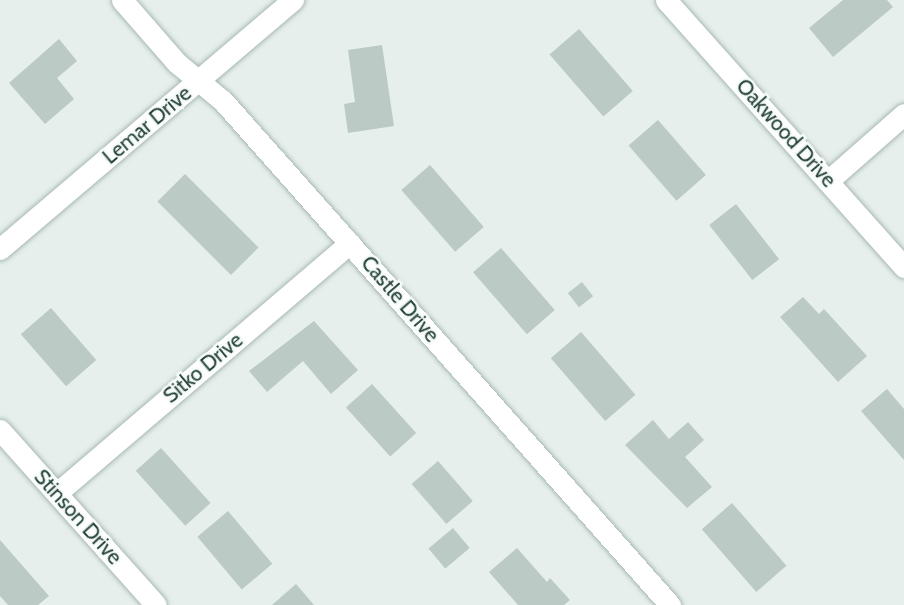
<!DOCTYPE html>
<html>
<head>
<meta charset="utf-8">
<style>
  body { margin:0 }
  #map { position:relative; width:904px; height:605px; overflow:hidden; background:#e6efeb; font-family:Cabin,sans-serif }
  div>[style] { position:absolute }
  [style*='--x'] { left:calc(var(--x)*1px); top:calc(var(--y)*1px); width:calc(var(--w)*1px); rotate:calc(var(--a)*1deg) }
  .building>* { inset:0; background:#bbcac4; transform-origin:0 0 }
  .roads { filter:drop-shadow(0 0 2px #a8b8b2) drop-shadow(0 0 2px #a8b8b2) }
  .minor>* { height:21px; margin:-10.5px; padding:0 10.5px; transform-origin:10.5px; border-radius:10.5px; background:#fff }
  span { translate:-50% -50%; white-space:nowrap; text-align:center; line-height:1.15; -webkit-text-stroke:5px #f7fbf9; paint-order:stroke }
  .street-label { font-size:21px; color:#24423a }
</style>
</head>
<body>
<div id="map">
  <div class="building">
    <div style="clip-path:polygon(843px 0,887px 0,893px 7px,833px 57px,809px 28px)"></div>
    <div style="left:579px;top:29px;width:82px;height:39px;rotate:49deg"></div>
    <div style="clip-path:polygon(59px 39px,77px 61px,57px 78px,74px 99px,45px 124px,9px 83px)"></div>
    <div style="clip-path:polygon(382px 45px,394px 126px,348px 133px,344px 104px,355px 102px,348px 50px)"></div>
    <div style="left:658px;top:120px;width:73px;height:39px;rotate:49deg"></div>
    <div style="left:430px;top:165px;width:82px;height:38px;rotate:49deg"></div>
    <div style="left:185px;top:174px;width:104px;height:39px;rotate:45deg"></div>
    <div style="left:736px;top:204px;width:70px;height:34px;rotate:52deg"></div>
    <div style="left:501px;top:248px;width:82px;height:37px;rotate:49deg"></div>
    <div style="left:582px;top:282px;width:18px;height:18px;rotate:52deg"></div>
    <div style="clip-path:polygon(803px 297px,819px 314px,824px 309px,867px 356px,838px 382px,780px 317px)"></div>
    <div style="left:51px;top:308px;width:69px;height:40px;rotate:49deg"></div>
    <div style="clip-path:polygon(314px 321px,358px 370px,331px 394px,303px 361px,267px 392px,249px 371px)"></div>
    <div style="left:581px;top:332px;width:83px;height:40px;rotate:49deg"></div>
    <div style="left:372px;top:384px;width:66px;height:35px;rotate:48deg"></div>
    <div style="clip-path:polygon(887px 389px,904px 409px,904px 460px,861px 411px)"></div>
    <div style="clip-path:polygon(653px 420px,669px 439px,688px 422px,704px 440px,685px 457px,712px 487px,687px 508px,625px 445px)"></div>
    <div style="left:161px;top:448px;width:74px;height:34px;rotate:48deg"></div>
    <div style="left:438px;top:461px;width:53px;height:35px;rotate:49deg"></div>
    <div style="left:732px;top:503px;width:83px;height:40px;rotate:49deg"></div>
    <div style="left:228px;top:511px;width:69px;height:40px;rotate:50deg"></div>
    <div style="left:453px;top:528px;width:26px;height:32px;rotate:50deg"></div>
    <div style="clip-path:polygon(0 540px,49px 596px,38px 605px,8px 605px,0 596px)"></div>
    <div style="clip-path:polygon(517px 548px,547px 582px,550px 578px,570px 600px,564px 605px,518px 605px,489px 572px)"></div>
    <div style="clip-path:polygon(296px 584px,314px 605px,272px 605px)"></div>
  </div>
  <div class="roads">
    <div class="minor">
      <div style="--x:122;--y:0;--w:84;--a:48.9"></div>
      <div style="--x:177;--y:63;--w:60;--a:39.6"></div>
      <div style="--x:223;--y:101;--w:674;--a:48.43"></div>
      <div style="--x:666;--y:0;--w:358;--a:48.3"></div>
      <div style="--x:829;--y:180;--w:100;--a:-41.3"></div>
      <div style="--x:0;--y:249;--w:385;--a:-40.4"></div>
      <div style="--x:0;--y:430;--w:234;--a:48.3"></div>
      <div style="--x:57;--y:493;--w:385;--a:-40.5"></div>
    </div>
  </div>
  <div class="street-label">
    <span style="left:147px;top:125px;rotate:-40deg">Lemar Drive</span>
    <span style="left:786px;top:133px;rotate:48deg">Oakwood Drive</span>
    <span style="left:400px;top:299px;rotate:49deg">Castle Drive</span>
    <span style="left:203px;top:368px;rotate:-40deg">Sitko Drive</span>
    <span style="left:78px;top:517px;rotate:48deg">Stinson Drive</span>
  </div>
</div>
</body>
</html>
